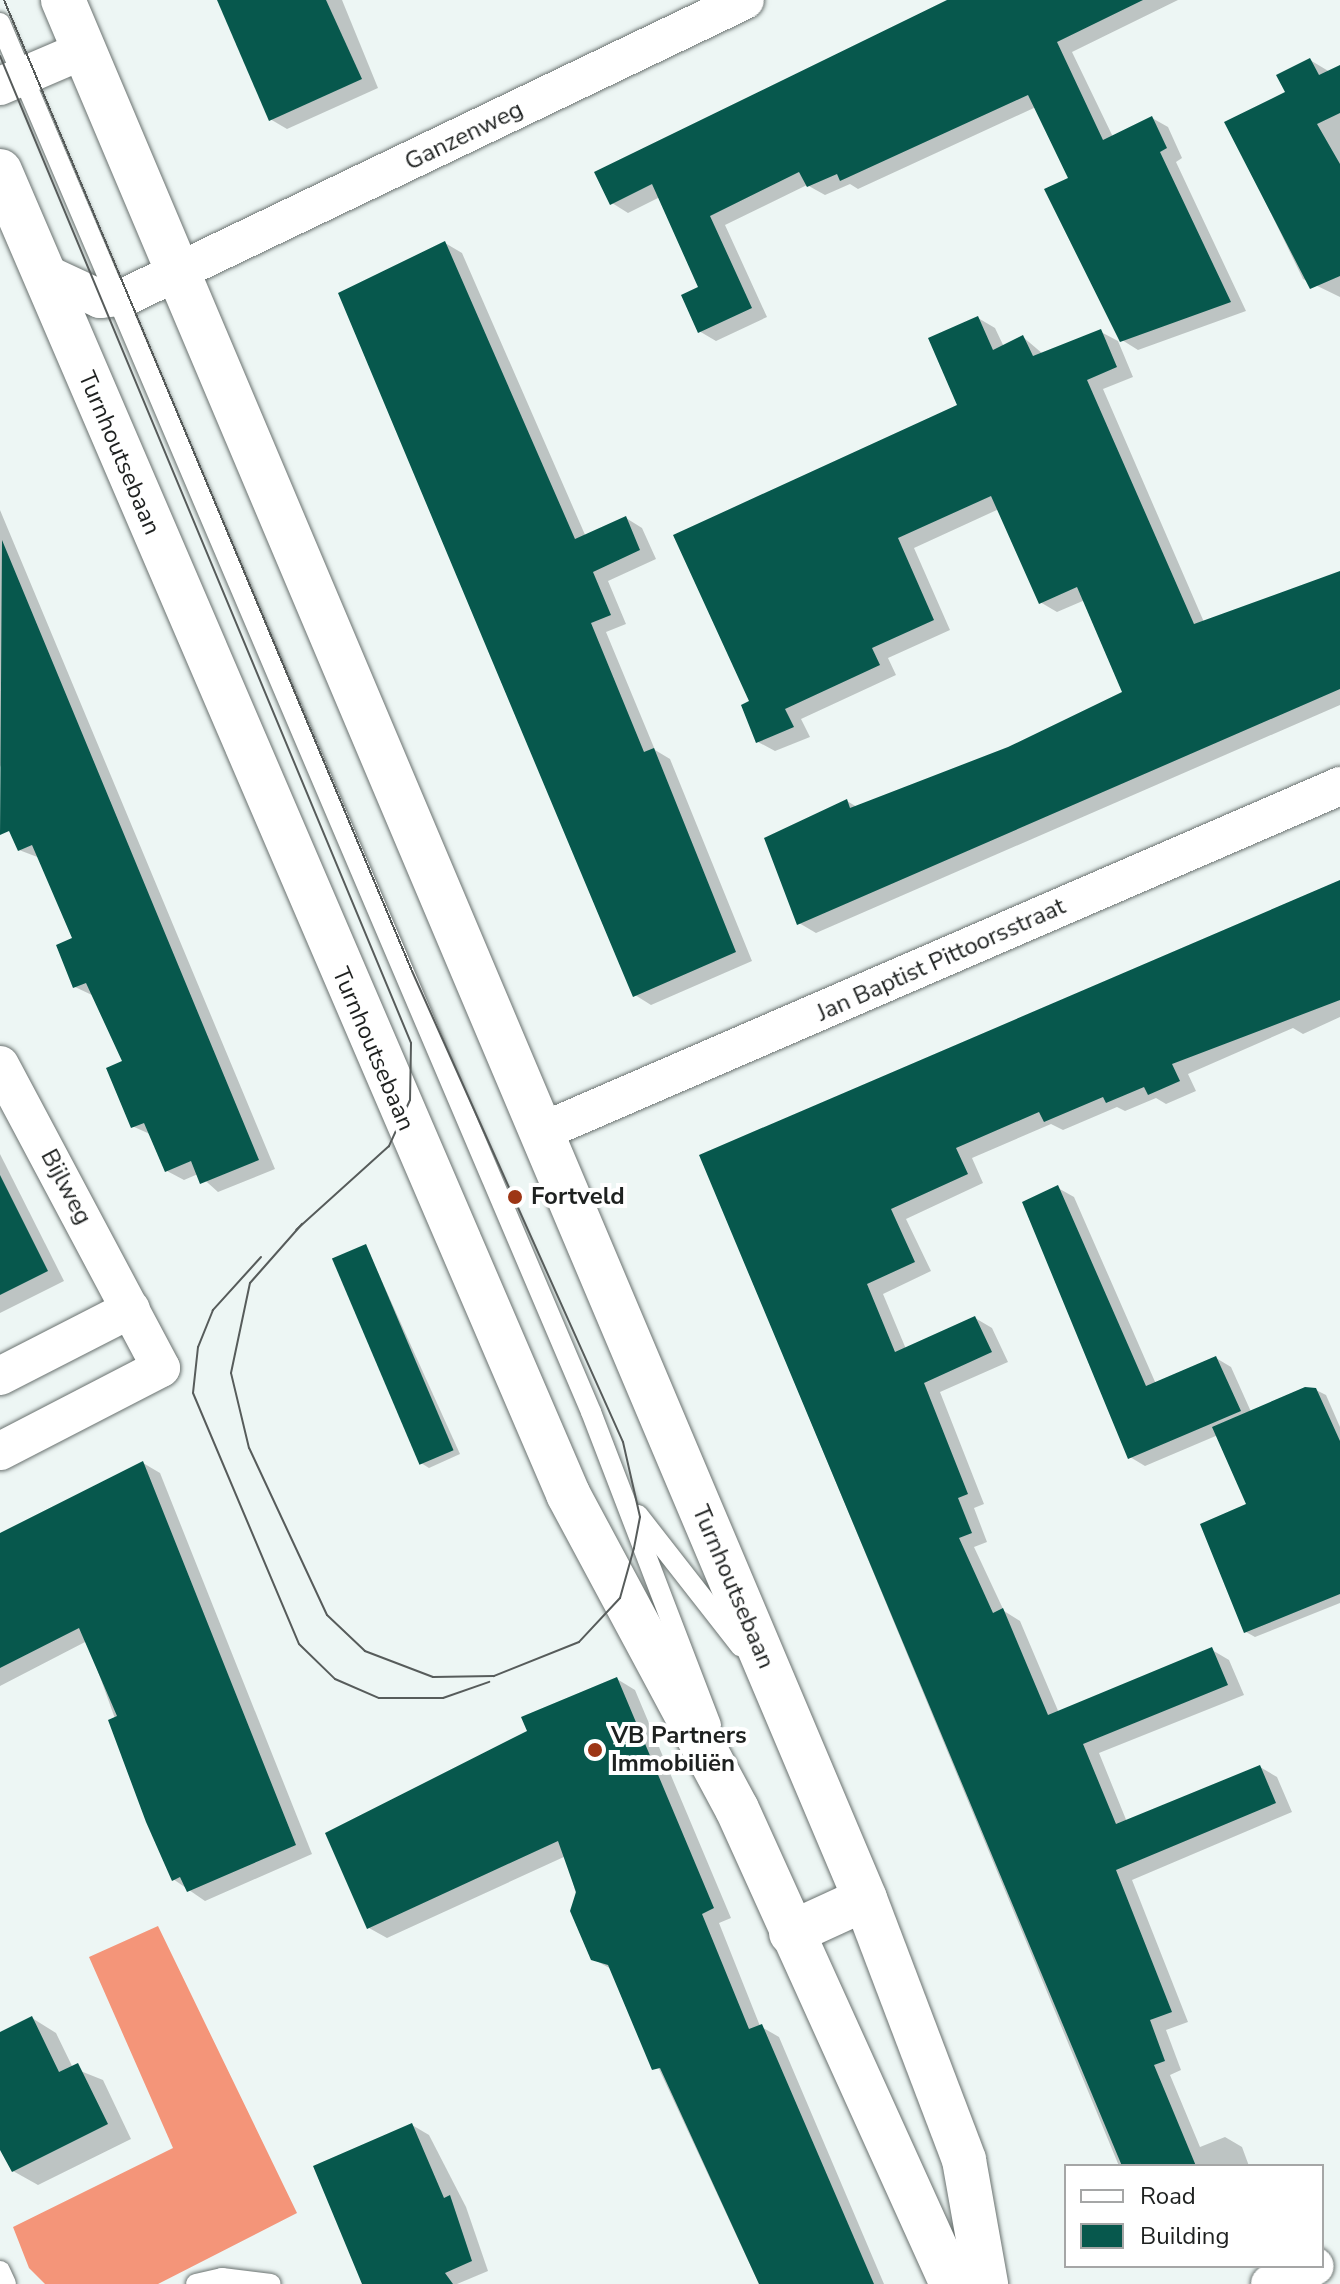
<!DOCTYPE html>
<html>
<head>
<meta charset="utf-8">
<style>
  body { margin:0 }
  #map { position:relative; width:1340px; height:2284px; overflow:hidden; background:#edf6f4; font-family:"Nunito Sans",sans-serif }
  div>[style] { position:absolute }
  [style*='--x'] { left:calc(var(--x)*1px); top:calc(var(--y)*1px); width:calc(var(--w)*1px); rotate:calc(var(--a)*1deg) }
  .forest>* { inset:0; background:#f49579 }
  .shadow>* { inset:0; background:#0003 }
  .building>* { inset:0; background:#07584d; transform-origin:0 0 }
  .roads { filter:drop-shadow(0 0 2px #6a7270) drop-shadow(0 0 2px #6a7270) }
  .service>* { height:20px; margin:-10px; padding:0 10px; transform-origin:10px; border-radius:10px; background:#fff }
  .minor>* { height:38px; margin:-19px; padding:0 19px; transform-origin:19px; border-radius:19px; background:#fff }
  .secondary>* { height:44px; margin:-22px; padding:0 22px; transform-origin:22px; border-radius:22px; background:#fff }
  .tram>* { height:2px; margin:-1px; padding:0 1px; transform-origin:1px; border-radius:1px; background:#575c5b }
  .dots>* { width:22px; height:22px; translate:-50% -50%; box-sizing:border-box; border:4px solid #fff; border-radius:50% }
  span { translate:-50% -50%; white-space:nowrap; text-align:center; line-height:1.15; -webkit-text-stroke:8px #fff; paint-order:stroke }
  .street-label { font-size:24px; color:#1e2120 }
  .poi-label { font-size:24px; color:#1e2120; font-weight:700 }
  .left { translate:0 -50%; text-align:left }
  .legend { position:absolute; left:1064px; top:2164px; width:260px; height:104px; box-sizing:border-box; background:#fff; border:2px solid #a5a6a6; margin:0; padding:10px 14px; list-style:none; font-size:24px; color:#1e2120 }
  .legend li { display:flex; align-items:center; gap:16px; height:40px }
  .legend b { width:40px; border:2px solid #a5a6a6 }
</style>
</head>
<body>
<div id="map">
  <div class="forest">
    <div style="clip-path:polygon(158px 1926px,297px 2213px,158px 2284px,45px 2284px,29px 2268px,13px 2227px,173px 2148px,89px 1957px)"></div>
  </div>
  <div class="shadow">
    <div style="clip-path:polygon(220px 0,342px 0,378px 88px,287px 129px,270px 119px)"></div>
    <div style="clip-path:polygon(951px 0,1178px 0,1072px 52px,1113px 137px,1152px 118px,1168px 127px,1182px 158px,1176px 162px,1246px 311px,1138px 350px,1122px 340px,1071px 179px,1036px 107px,858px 189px,850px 184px,825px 195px,807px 185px,725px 225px,767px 317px,716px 341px,699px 331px,701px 288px,660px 197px,628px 213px,612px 203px)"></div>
    <div style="clip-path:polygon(1310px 60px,1330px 72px,1340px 67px,1340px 297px,1303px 279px,1227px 123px,1287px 93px)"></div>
    <div style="clip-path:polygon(445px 243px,462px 253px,586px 537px,626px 518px,642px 528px,656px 559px,608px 581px,626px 624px,606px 632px,655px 750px,670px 759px,752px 961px,651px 1005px,635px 995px)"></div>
    <div style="clip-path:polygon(978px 318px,995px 328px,1004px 347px,1023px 337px,1043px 354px,1101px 332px,1118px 341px,1133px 377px,1103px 389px,1204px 622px,1340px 573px,1340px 705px,816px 933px,799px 923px,847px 801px,857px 807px,1009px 749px,1124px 693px,1085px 600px,1057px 612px,1040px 602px,999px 509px,914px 548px,950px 630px,888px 658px,896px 675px,801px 719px,810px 737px,775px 751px,758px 742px,751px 702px,960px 406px)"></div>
    <div style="clip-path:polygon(0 510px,275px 1169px,218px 1192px,198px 1174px,184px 1180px,167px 1171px,152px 1135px,132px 1126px,125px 1062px,94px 996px,75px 987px,74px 940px,40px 858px,19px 850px,15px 803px,0 765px)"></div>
    <div style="clip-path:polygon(1340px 881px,1340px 1017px,1303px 1034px,1293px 1028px,1188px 1074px,1196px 1091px,1166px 1104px,1156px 1098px,1125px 1111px,1117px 1107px,1063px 1130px,1051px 1124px,972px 1158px,983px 1183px,906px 1219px,931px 1271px,883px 1294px,906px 1349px,975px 1318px,992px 1328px,1008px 1362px,940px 1392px,984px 1504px,974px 1508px,987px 1542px,974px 1547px,1004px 1611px,1020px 1621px,1059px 1713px,1212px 1650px,1229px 1660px,1244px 1695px,1099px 1753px,1127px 1822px,1260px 1767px,1277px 1777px,1292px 1812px,1132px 1880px,1188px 2022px,1166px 2030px,1181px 2070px,1170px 2075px,1200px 2147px,1225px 2137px,1242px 2147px,1249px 2166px,1119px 2166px,701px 1156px)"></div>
    <div style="clip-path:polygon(0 1154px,64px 1281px,0 1313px)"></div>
    <div style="clip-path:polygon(1058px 1188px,1074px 1197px,1156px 1384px,1216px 1358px,1231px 1367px,1252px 1414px,1316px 1390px,1326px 1395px,1340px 1427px,1340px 1603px,1255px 1637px,1246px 1632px,1249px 1505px,1218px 1435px,1145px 1466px,1130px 1457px)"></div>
    <div style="clip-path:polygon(366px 1246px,460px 1454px,429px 1468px,421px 1463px)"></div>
    <div style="clip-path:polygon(143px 1463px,160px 1473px,312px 1854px,205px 1901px,173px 1879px,87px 1641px,0 1686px,0 1537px)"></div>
    <div style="clip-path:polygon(617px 1679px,635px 1690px,731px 1918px,719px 1923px,760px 2026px,779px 2037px,884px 2284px,759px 2284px,613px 1970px,593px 1959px,566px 1856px,387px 1938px,369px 1928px,529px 1732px)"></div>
    <div style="clip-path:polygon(32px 2018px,56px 2033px,73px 2068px,103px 2080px,131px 2139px,38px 2185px,13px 2171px,0 2146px,0 2034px)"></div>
    <div style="clip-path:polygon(412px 2125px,429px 2135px,466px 2207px,488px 2271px,457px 2284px,368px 2284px)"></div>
  </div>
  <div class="building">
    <div style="clip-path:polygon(217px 0,326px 0,362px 79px,269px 121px)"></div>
    <div style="clip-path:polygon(947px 0,1143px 0,1057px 42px,1103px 140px,1152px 116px,1167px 148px,1160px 152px,1231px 302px,1120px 342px,1044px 189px,1068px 178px,1028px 95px,840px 181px,837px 174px,807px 187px,799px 172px,710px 216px,752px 308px,698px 333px,681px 295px,698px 287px,652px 184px,610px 205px,594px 172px)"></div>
    <div style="clip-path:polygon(1310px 58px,1319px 75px,1340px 65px,1340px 113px,1317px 124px,1340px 164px,1340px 276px,1310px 289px,1224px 122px,1285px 92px,1276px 75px)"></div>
    <div style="clip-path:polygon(445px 241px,575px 539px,626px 516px,640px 550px,593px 572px,611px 615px,591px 623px,644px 752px,654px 748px,736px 952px,633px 997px,338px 293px)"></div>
    <div style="clip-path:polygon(978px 316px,993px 350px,1023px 335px,1033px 356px,1101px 329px,1117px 367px,1087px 380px,1194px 624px,1340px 571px,1340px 689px,797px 925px,764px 838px,847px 799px,850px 808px,1008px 747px,1122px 692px,1077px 587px,1039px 604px,991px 496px,898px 538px,934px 620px,872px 648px,880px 665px,785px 709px,794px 727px,756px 743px,741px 705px,749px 701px,673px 535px,957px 405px,928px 338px)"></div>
    <div style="clip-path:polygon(2px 540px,259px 1160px,200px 1184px,191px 1161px,165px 1172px,144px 1123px,131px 1128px,106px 1068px,122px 1061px,86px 983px,73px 988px,56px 945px,72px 938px,32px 845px,18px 851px,9px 831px,0 835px)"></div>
    <div style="clip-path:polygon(1340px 880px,1340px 1000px,1172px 1064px,1180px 1081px,1148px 1095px,1144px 1087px,1106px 1103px,1103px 1097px,1044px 1122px,1039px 1112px,956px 1148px,968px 1174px,891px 1209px,915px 1262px,867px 1284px,895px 1352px,975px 1316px,992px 1352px,924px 1383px,968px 1494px,958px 1498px,972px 1533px,959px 1538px,993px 1613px,1003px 1608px,1048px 1715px,1212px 1647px,1228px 1685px,1083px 1744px,1116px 1824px,1260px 1765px,1276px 1803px,1116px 1870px,1172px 2012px,1150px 2020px,1165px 2061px,1154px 2065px,1196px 2166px,1122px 2166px,699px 1155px)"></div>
    <div style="clip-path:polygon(0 1175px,48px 1271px,0 1295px)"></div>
    <div style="clip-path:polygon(1058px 1185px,1146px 1386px,1216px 1356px,1241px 1411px,1128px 1459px,1022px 1202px)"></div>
    <div style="left:366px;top:1244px;width:224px;height:37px;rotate:67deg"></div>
    <div style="clip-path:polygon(1305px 1387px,1316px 1388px,1340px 1441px,1340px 1594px,1244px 1633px,1200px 1524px,1246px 1504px,1212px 1427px)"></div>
    <div style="clip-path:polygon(143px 1461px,296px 1845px,187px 1892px,180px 1877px,172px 1881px,146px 1822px,108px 1720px,117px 1716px,79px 1628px,0 1668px,0 1533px)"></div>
    <div style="clip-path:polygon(617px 1677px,714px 1908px,702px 1914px,749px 2029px,762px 2024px,874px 2284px,759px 2284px,660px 2068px,652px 2070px,608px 1965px,591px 1960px,570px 1911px,576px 1892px,558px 1841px,367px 1929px,325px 1833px,527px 1731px,521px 1717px)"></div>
    <div style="clip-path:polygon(32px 2016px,59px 2072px,78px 2063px,108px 2124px,12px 2172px,0 2150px,0 2032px)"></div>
    <div style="clip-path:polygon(412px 2123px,444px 2198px,450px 2195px,472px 2261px,445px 2273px,453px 2284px,362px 2284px,313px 2166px)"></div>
  </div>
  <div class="roads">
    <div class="service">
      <div style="--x:0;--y:23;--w:1510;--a:66.95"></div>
      <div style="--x:591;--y:1412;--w:335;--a:69"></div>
      <div style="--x:638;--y:1515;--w:167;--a:52"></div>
      <div style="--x:0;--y:2271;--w:14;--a:65"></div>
      <div style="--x:196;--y:2284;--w:27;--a:-13"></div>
      <div style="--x:222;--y:2278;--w:49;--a:7"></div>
    </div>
    <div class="minor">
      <div style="--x:0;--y:86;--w:91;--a:-23.2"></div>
      <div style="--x:42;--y:272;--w:64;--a:25"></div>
      <div style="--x:100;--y:299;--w:27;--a:-6"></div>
      <div style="--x:127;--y:296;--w:685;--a:-25.59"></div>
      <div style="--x:0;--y:1065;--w:343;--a:62"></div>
      <div style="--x:161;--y:1368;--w:181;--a:152.7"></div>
      <div style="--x:541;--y:1132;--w:871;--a:-23.41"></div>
      <div style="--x:0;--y:1376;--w:147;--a:-27.1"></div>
      <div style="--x:1270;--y:2284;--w:48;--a:-21.8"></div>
    </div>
    <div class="secondary">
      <div style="--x:63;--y:0;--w:2061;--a:67.1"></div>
      <div style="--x:865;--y:1899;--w:279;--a:69.2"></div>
      <div style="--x:964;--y:2160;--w:126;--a:79.9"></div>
      <div style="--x:0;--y:171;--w:1440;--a:66.76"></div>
      <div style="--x:568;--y:1494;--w:357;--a:61.8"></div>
      <div style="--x:737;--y:1809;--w:521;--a:65.65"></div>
      <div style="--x:791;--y:1933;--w:81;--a:-24.7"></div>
    </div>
  </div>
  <div class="tram">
    <div style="--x:4;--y:0;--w:1053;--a:67.21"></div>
    <div style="--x:412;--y:971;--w:516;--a:65.87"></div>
    <div style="--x:623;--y:1442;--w:77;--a:77.2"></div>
    <div style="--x:640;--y:1517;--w:32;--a:101"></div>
    <div style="--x:634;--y:1548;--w:52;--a:105.6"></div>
    <div style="--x:620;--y:1598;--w:60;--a:133"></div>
    <div style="--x:579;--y:1642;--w:92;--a:158.2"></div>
    <div style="--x:494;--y:1676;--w:61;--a:179.1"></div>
    <div style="--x:433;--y:1677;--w:73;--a:-159.1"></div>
    <div style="--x:365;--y:1651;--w:52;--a:-136.5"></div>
    <div style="--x:327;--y:1615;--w:184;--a:-115"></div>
    <div style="--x:249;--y:1448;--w:77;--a:-103.5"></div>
    <div style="--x:231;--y:1373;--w:92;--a:-78.1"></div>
    <div style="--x:250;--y:1283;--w:79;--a:-48.6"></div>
    <div style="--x:0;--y:56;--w:1069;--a:67.39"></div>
    <div style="--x:411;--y:1043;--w:57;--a:91"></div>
    <div style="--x:410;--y:1100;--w:51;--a:114.5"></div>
    <div style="--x:389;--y:1146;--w:125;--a:137.9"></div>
    <div style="--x:261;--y:1257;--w:72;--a:132.2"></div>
    <div style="--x:213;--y:1310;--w:40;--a:112"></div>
    <div style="--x:198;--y:1347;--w:46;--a:96.2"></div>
    <div style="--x:193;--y:1393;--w:272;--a:67.1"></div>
    <div style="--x:299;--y:1644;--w:50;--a:44.2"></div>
    <div style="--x:335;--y:1679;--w:48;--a:23.4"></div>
    <div style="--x:379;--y:1698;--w:64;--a:0"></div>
    <div style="--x:443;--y:1698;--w:49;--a:-19.2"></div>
  </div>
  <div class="dots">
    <div style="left:515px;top:1197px;background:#9d3615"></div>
    <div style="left:595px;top:1750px;background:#9d3615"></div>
  </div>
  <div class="street-label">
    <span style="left:464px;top:136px;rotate:-26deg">Ganzenweg</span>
    <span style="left:119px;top:453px;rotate:67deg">Turnhoutsebaan</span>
    <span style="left:941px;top:960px;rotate:-24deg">Jan Baptist Pittoorsstraat</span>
    <span style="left:373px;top:1049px;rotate:67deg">Turnhoutsebaan</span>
    <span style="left:66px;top:1187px;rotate:62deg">Bijlweg</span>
    <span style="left:733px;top:1587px;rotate:67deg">Turnhoutsebaan</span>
  </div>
  <div class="poi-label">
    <span class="left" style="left:531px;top:1197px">Fortveld</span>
    <span class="left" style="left:611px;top:1750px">VB Partners<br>Immobiliën</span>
  </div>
  <ul class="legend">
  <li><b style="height:10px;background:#fff"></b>Road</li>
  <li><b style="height:22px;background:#07584d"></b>Building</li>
  </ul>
</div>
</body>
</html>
